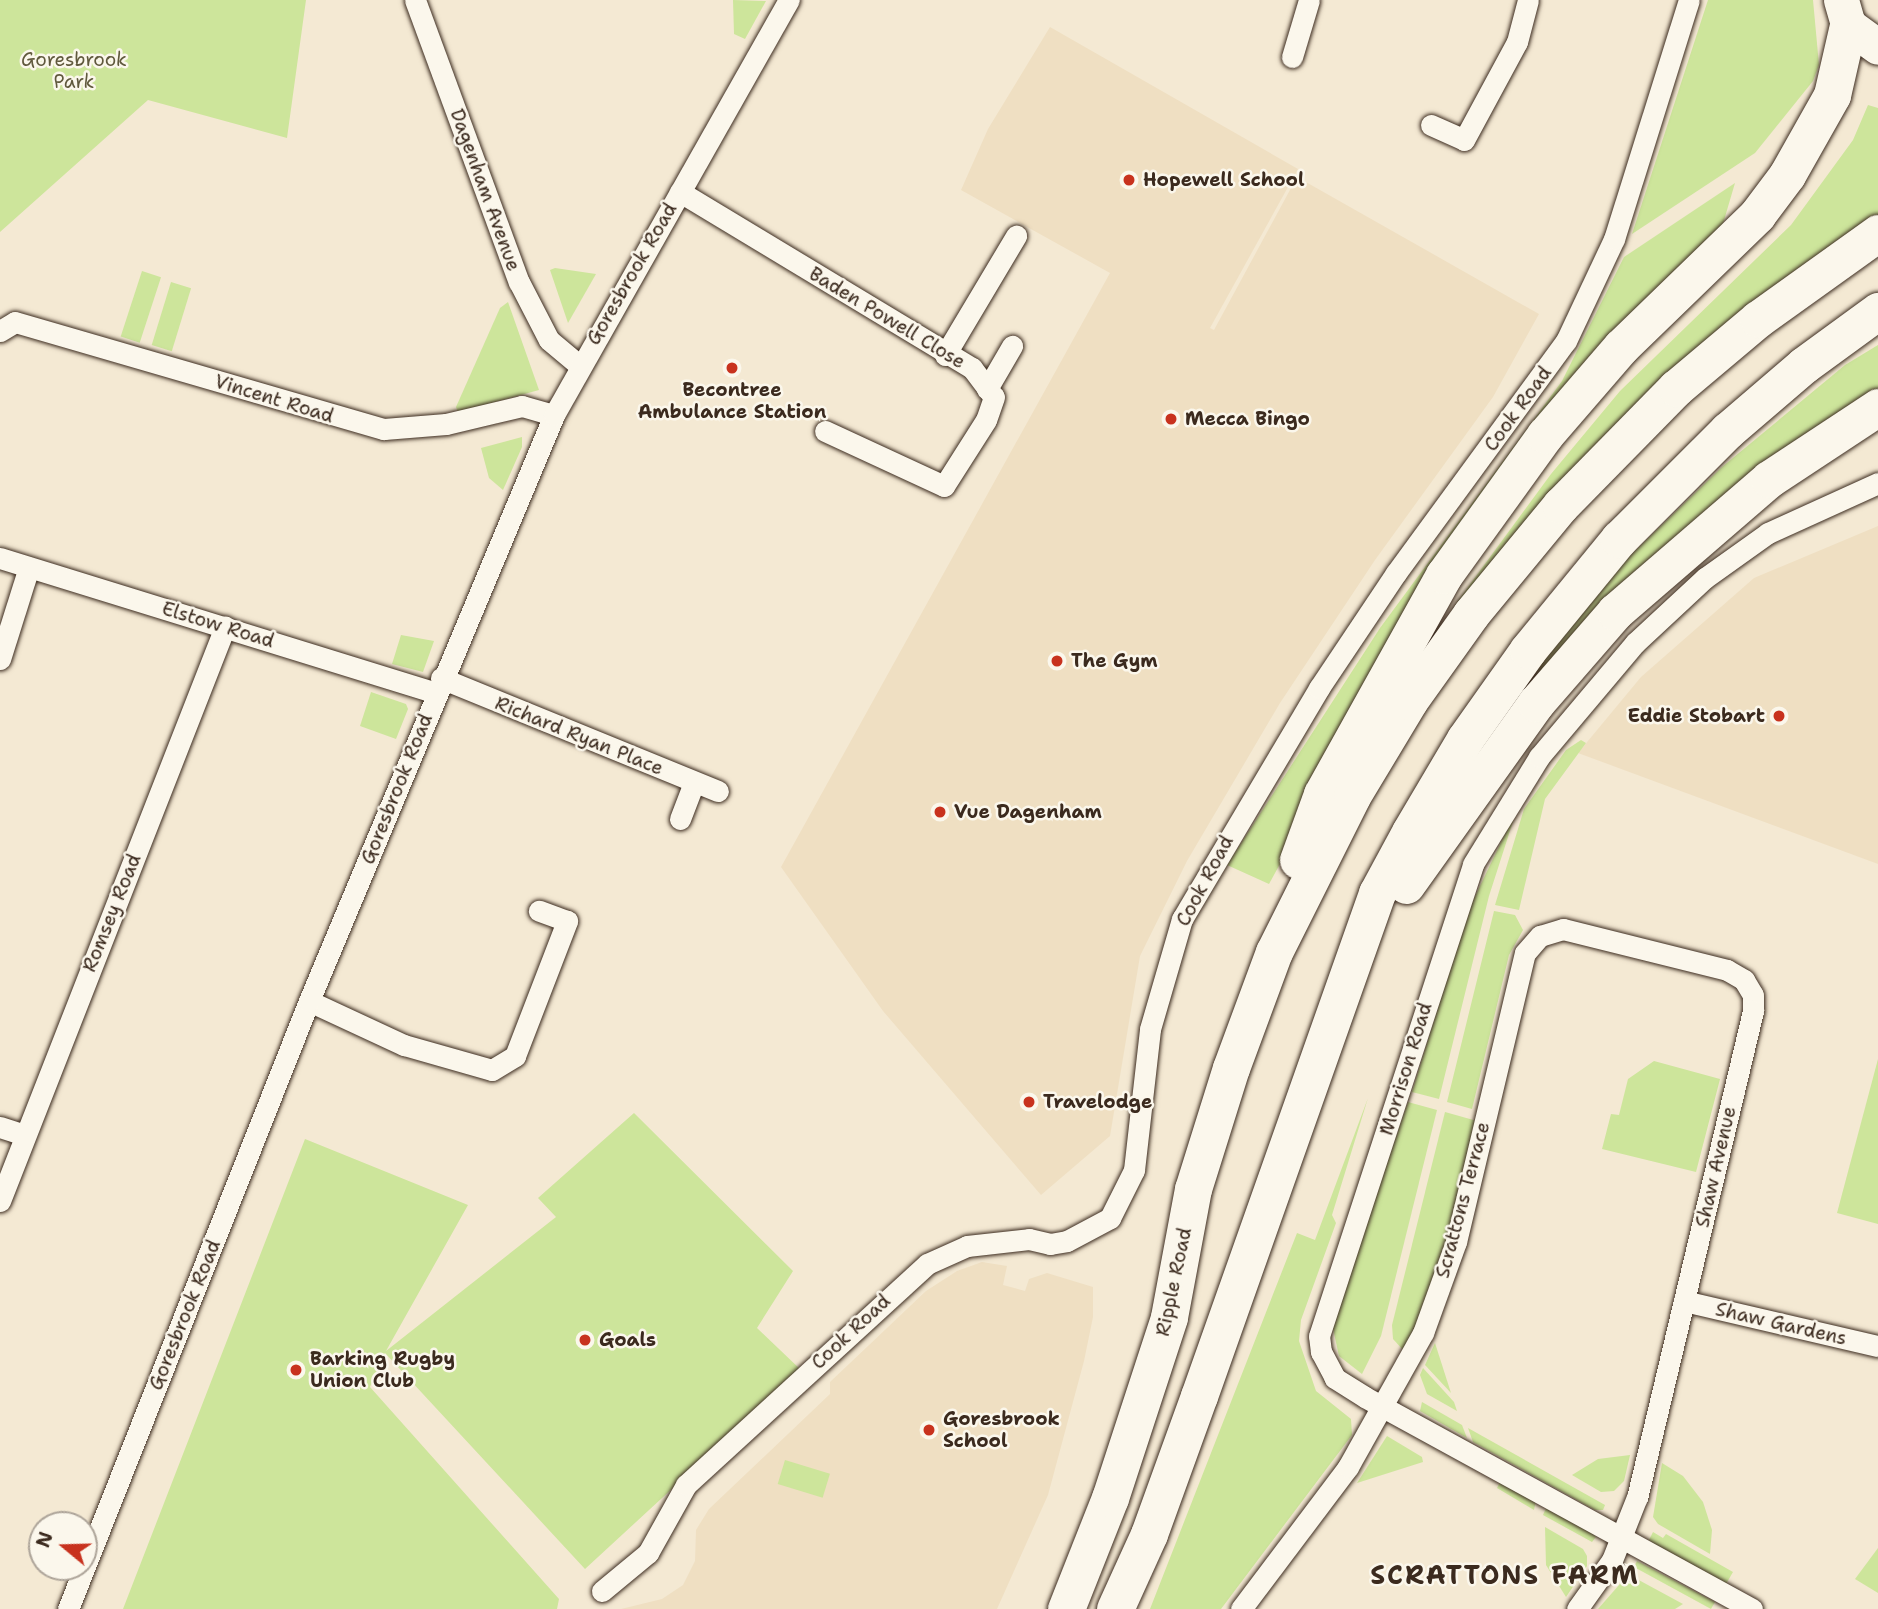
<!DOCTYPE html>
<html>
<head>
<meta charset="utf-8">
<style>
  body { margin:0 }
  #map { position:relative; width:1878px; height:1609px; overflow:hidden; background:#f4e9d3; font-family:"Shantell Sans",sans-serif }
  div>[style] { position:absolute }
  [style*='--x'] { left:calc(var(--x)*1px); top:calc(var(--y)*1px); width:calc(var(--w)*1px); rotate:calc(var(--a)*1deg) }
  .built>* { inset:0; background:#efdfc2 }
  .green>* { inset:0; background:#cde59b; transform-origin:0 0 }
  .roads { filter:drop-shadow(0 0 2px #3b2a1e) drop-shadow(0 0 2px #3b2a1e) }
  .minor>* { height:21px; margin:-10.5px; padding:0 10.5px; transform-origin:10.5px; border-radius:10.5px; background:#fbf7ec }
  .primary>* { height:35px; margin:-17.5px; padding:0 17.5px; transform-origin:17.5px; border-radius:17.5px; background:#fbf7ec }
  .trunk>* { height:37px; margin:-18.5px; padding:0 18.5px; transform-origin:18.5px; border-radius:18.5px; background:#fbf7ec }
  .dots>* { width:19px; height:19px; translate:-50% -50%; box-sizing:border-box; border:4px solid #fbf7ec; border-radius:50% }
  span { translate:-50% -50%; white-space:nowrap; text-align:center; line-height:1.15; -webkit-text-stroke:5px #fbf7ec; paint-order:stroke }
  .park-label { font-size:19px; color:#60593d }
  .poi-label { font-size:19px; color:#3b2a1e; font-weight:700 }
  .left { translate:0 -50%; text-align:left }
  .right { translate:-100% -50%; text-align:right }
  .street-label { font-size:19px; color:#3b2a1e }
  .district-label { font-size:26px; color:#3b2a1e; font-weight:700; letter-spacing:2px }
  .north { position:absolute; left:28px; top:1511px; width:70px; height:70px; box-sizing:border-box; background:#fbf7ec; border:2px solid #aea59a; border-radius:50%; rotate:289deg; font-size:19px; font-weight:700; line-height:28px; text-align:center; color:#3b2a1e }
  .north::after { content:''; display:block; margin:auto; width:24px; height:32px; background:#c8321e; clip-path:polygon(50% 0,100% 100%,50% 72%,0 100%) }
</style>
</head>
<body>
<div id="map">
  <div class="built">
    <div style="clip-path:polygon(1050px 27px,1298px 169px,1210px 328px,1214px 330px,1297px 177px,1539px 314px,1493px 397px,1375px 560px,1280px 703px,1187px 861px,1140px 956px,1110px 1136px,1041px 1195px,883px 1011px,781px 867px,1110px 273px,961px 190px,988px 129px)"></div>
    <div style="clip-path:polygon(1878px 526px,1878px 864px,1578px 753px,1641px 677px,1754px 578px)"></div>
    <div style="clip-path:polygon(982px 1262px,1007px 1266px,1003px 1285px,1025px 1291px,1029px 1279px,1047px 1273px,1093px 1287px,1093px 1317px,1084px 1361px,1048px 1495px,997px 1609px,621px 1609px,662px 1599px,683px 1585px,695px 1561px,696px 1530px,709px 1509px,830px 1394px,830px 1382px,926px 1291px,957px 1271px)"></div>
  </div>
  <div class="green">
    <div style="clip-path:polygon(0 0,306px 0,287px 138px,148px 100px,0 232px)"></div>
    <div style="clip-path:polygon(733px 0,766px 1px,745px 39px,734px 34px)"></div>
    <div style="clip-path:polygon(1708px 0,1813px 0,1819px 65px,1813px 81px,1755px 153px,1632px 234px)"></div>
    <div style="clip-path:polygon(1868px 105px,1878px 108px,1878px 216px,1828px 249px,1408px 684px,1457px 602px,1551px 474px,1620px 391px,1791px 225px,1853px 140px)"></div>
    <div style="clip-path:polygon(1735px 183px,1717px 244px,1405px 635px,1269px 884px,1227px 865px,1380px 628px,1562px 381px,1624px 257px)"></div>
    <div style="clip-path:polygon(555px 268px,596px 274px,568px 323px,550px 270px)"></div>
    <div style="left:142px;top:271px;width:20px;height:69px;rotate:18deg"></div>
    <div style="left:171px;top:282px;width:21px;height:66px;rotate:17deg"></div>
    <div style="clip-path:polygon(508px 302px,539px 390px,458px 412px,456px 407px,500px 308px)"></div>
    <div style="clip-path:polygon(1878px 345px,1878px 392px,1488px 746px,1483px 740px,1546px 652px,1610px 575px,1722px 467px,1845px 365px)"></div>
    <div style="clip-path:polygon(522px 437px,522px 447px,503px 490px,489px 478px,481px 448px)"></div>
    <div style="clip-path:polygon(401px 635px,434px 641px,423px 672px,392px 664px)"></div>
    <div style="clip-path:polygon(371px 692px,406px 704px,408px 709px,396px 739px,360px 726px)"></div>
    <div style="clip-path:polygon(1581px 740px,1586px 743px,1545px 799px,1519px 910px,1495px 905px,1524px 809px,1566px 750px)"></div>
    <div style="clip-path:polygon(1517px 809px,1489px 896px,1439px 1099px,1412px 1092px,1467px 913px)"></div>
    <div style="clip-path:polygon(1494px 911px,1515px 915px,1523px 930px,1509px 955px,1472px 1109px,1447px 1102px)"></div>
    <div style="clip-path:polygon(1878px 1059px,1878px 1224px,1837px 1213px)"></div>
    <div style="clip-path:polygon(1654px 1061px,1720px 1079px,1696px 1172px,1602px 1149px,1611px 1114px,1619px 1115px,1628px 1079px)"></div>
    <div style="clip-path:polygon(1368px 1098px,1332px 1215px,1336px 1223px,1301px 1320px,1299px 1341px,1316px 1391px,1351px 1419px,1352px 1435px,1221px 1609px,1150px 1609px,1297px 1233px,1315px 1240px)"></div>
    <div style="clip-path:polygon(1408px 1102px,1437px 1110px,1381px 1336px,1362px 1374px,1339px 1356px,1332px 1324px)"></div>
    <div style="clip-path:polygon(1445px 1112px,1477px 1121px,1451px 1228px,1422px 1315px,1404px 1351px,1393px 1339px,1392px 1325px)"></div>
    <div style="clip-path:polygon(634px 1113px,793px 1271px,757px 1328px,801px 1370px,585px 1569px,385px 1353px,370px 1387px,559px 1599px,557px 1609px,123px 1609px,305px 1139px,468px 1205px,386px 1351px,556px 1217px,538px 1198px)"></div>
    <div style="clip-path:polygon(1435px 1343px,1451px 1393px,1425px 1365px)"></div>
    <div style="clip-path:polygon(1423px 1368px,1454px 1402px,1457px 1411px,1427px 1394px,1420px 1375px)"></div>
    <div style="clip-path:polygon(1422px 1402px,1462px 1425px,1467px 1438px,1420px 1411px)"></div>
    <div style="clip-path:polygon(1468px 1428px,1605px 1505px,1603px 1510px,1595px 1510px,1473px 1442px)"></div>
    <div style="clip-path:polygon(1387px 1436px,1422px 1457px,1423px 1462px,1357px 1483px)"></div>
    <div style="clip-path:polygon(1630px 1455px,1624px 1481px,1614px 1491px,1601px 1492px,1572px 1475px,1598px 1459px)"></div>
    <div style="left:785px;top:1460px;width:47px;height:25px;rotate:17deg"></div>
    <div style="clip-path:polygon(1662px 1463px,1683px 1476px,1703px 1502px,1712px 1530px,1710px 1554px,1658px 1524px,1653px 1517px)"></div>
    <div style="clip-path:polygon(1501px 1480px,1536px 1500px,1534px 1510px,1497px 1488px)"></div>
    <div style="clip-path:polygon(1547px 1506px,1589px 1530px,1596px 1537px,1592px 1542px,1543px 1515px)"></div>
    <div style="clip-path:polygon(1545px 1527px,1583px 1549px,1587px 1556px,1587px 1566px,1566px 1597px,1546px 1565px)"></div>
    <div style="clip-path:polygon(1653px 1532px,1663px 1538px,1666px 1534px,1733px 1572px,1726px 1584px,1654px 1544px,1649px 1540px)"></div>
    <div style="clip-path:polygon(1878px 1548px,1878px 1593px,1855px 1579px)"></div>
    <div style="clip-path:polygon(1637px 1561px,1715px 1602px,1711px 1609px,1634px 1567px)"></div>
    <div style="clip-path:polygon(1626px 1577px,1635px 1578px,1683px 1604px,1675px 1609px,1598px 1609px)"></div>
  </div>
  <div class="roads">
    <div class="minor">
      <div style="--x:415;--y:0;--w:301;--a:69.8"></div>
      <div style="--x:519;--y:282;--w:65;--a:62.7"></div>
      <div style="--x:549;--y:340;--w:39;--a:40"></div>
      <div style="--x:1292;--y:57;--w:59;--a:-73.4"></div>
      <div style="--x:1431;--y:125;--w:36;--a:24"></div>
      <div style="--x:1464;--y:140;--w:111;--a:-61.6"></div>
      <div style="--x:1517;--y:42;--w:43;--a:-75.3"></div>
      <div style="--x:680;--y:192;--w:341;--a:31.1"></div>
      <div style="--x:972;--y:368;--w:36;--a:53"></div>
      <div style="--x:994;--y:397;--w:24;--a:109"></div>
      <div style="--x:986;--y:420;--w:78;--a:122.5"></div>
      <div style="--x:944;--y:486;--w:131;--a:-155.2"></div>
      <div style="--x:0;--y:331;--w:17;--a:-31"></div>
      <div style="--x:15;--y:322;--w:384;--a:16.2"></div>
      <div style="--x:384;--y:429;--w:62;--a:-4.6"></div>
      <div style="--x:446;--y:424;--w:78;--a:-13.3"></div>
      <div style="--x:522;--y:406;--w:33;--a:16"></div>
      <div style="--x:945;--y:355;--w:139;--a:-59.2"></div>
      <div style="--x:987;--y:389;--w:50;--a:-59.8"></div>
      <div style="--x:0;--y:558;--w:456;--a:17.2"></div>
      <div style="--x:0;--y:659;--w:96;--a:-72.5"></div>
      <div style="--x:441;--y:678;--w:299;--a:22.2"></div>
      <div style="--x:680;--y:819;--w:39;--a:-69"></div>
      <div style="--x:309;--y:1001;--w:105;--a:24.9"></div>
      <div style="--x:404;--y:1045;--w:91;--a:15.9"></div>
      <div style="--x:492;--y:1070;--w:27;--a:-31"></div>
      <div style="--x:515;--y:1056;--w:145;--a:-68.9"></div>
      <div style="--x:567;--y:921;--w:30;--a:-160"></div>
      <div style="--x:0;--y:1127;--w:26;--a:18"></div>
      <div style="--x:0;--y:1201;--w:617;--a:-68.6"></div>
      <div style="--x:1684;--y:1301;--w:199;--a:13.1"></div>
      <div style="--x:602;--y:1591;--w:60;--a:-39.6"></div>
      <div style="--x:648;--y:1553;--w:78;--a:-60.8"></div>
      <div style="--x:686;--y:1485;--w:327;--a:-42.5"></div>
      <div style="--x:927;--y:1264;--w:44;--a:-24.2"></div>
      <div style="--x:967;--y:1246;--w:62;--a:-6.4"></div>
      <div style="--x:1029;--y:1239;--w:22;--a:13"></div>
      <div style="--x:1050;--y:1244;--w:17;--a:-10"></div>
      <div style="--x:1067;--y:1241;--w:49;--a:-28.1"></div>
      <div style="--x:1110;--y:1218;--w:54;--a:-63.4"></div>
      <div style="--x:1134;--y:1170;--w:142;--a:-83.5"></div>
      <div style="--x:1150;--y:1029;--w:115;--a:-73.8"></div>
      <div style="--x:1182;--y:919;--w:269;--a:-59.3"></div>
      <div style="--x:1319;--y:688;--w:138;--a:-56.2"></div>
      <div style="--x:1396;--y:573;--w:288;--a:-53.8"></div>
      <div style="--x:1566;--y:341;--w:113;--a:-64.8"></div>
      <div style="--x:1614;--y:239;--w:250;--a:-72.6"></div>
      <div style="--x:68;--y:1609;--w:654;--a:-68.38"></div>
      <div style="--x:309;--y:1001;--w:635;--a:-67.31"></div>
      <div style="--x:554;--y:415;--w:477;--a:-60.5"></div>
      <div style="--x:1241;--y:1609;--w:178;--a:-53"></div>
      <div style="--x:1348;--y:1467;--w:154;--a:-60.8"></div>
      <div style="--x:1423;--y:1333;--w:97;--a:-70.1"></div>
      <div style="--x:1456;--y:1242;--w:297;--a:-76.6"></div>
      <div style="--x:1525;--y:953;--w:23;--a:-49"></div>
      <div style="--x:1540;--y:936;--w:24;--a:-17"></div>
      <div style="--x:1563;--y:929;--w:169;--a:14"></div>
      <div style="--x:1727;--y:970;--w:20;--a:30"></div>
      <div style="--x:1744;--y:980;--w:17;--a:59"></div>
      <div style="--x:1753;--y:995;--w:16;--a:90"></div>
      <div style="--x:1753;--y:1011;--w:500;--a:103.4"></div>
      <div style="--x:1637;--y:1497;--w:68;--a:111.6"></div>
      <div style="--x:1612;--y:1560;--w:60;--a:125.5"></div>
      <div style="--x:1752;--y:1609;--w:441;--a:-151.3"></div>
      <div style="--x:1365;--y:1397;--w:36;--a:-148"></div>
      <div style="--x:1335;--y:1378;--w:30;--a:-118"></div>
      <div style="--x:1321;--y:1352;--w:16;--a:-97"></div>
      <div style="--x:1319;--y:1336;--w:496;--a:-71.9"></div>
      <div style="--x:1473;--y:864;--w:126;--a:-58.3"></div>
      <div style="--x:1539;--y:757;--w:149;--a:-49.9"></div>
      <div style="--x:1635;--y:643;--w:96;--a:-42.9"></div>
      <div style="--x:1705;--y:578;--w:77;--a:-35.5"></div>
      <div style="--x:1768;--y:533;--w:121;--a:-24.4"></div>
    </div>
    <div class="primary">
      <div style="--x:1841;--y:0;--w:26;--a:74"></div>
      <div style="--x:1848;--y:25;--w:37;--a:36"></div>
    </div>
    <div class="trunk">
      <div style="--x:1298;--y:860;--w:70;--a:-70"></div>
      <div style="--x:1322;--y:794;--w:251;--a:-60.9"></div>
      <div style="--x:1444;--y:575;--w:173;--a:-54.2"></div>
      <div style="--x:1545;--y:435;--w:116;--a:-49.2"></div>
      <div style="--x:1621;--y:347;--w:190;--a:-44.1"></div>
      <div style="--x:1757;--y:215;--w:50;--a:-53.1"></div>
      <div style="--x:1787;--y:175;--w:92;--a:-60.6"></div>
      <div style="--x:1832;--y:95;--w:72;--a:-77.1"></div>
      <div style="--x:1406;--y:885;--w:224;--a:-54.5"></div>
      <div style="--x:1536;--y:703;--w:121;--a:-49"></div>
      <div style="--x:1615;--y:612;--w:203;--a:-40.8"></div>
      <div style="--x:1769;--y:479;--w:131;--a:-33.4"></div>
      <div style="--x:1066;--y:1609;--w:119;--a:-68.4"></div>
      <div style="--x:1110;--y:1498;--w:190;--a:-71.9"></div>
      <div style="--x:1169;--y:1317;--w:130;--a:-79.4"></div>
      <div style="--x:1193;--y:1189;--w:127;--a:-72.6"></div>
      <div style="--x:1231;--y:1068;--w:124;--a:-69.7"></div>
      <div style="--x:1274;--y:952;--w:174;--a:-63.4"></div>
      <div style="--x:1352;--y:796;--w:111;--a:-59"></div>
      <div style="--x:1409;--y:701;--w:107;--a:-54.5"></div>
      <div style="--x:1471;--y:614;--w:141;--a:-50.5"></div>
      <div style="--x:1561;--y:505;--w:164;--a:-45.5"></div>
      <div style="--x:1676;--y:388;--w:107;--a:-40.1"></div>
      <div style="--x:1758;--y:319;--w:148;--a:-35.6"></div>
      <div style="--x:1115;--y:1609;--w:82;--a:-65.6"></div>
      <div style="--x:1149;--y:1534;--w:147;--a:-70.1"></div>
      <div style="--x:1199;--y:1396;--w:534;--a:-70.51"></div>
      <div style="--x:1377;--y:893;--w:69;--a:-61.6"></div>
      <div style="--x:1410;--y:832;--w:108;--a:-59.4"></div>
      <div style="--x:1465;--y:739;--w:109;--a:-54.7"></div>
      <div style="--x:1528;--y:650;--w:144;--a:-50.7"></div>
      <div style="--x:1619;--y:539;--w:153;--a:-45"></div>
      <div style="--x:1727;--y:431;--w:101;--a:-40.6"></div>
      <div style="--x:1804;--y:365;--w:92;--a:-36.1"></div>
    </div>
  </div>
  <div class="dots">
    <div style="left:1129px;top:180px;background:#c8321e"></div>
    <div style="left:732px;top:368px;background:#c8321e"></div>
    <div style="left:1171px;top:419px;background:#c8321e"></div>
    <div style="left:1057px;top:661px;background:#c8321e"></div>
    <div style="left:1779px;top:716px;background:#c8321e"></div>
    <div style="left:940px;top:812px;background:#c8321e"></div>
    <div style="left:1029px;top:1102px;background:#c8321e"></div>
    <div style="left:585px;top:1340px;background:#c8321e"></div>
    <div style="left:296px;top:1370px;background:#c8321e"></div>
    <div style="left:929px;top:1430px;background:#c8321e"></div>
  </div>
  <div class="park-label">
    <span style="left:74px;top:71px">Goresbrook<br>Park</span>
  </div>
  <div class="poi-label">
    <span class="left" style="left:1143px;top:180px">Hopewell School</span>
    <span style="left:732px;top:401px">Becontree<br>Ambulance Station</span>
    <span class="left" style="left:1185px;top:419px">Mecca Bingo</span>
    <span class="left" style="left:1071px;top:661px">The Gym</span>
    <span class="right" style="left:1765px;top:716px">Eddie Stobart</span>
    <span class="left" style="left:954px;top:812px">Vue Dagenham</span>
    <span class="left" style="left:1043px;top:1102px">Travelodge</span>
    <span class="left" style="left:599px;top:1340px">Goals</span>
    <span class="left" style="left:310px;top:1370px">Barking Rugby<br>Union Club</span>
    <span class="left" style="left:943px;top:1430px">Goresbrook<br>School</span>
  </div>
  <div class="street-label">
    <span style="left:485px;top:190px;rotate:70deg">Dagenham Avenue</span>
    <span style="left:632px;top:274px;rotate:-60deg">Goresbrook Road</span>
    <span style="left:887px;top:318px;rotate:31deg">Baden Powell Close</span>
    <span style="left:274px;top:399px;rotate:17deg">Vincent Road</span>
    <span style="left:1518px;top:409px;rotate:-54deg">Cook Road</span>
    <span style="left:218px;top:625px;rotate:17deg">Elstow Road</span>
    <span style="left:579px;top:736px;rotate:22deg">Richard Ryan Place</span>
    <span style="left:397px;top:789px;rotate:-68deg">Goresbrook Road</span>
    <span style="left:1205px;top:881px;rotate:-62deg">Cook Road</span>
    <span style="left:112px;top:913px;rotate:-68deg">Romsey Road</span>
    <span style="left:1406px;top:1069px;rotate:-73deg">Morrison Road</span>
    <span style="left:1716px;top:1167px;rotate:-77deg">Shaw Avenue</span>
    <span style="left:1463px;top:1200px;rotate:-75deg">Scrattons Terrace</span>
    <span style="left:1174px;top:1282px;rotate:-78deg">Ripple Road</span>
    <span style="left:185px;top:1315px;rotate:-68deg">Goresbrook Road</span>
    <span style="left:1781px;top:1324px;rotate:13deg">Shaw Gardens</span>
    <span style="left:851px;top:1332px;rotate:-43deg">Cook Road</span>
  </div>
  <div class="district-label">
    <span style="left:1505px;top:1575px">SCRATTONS FARM</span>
  </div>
  <div class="north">N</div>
</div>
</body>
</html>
